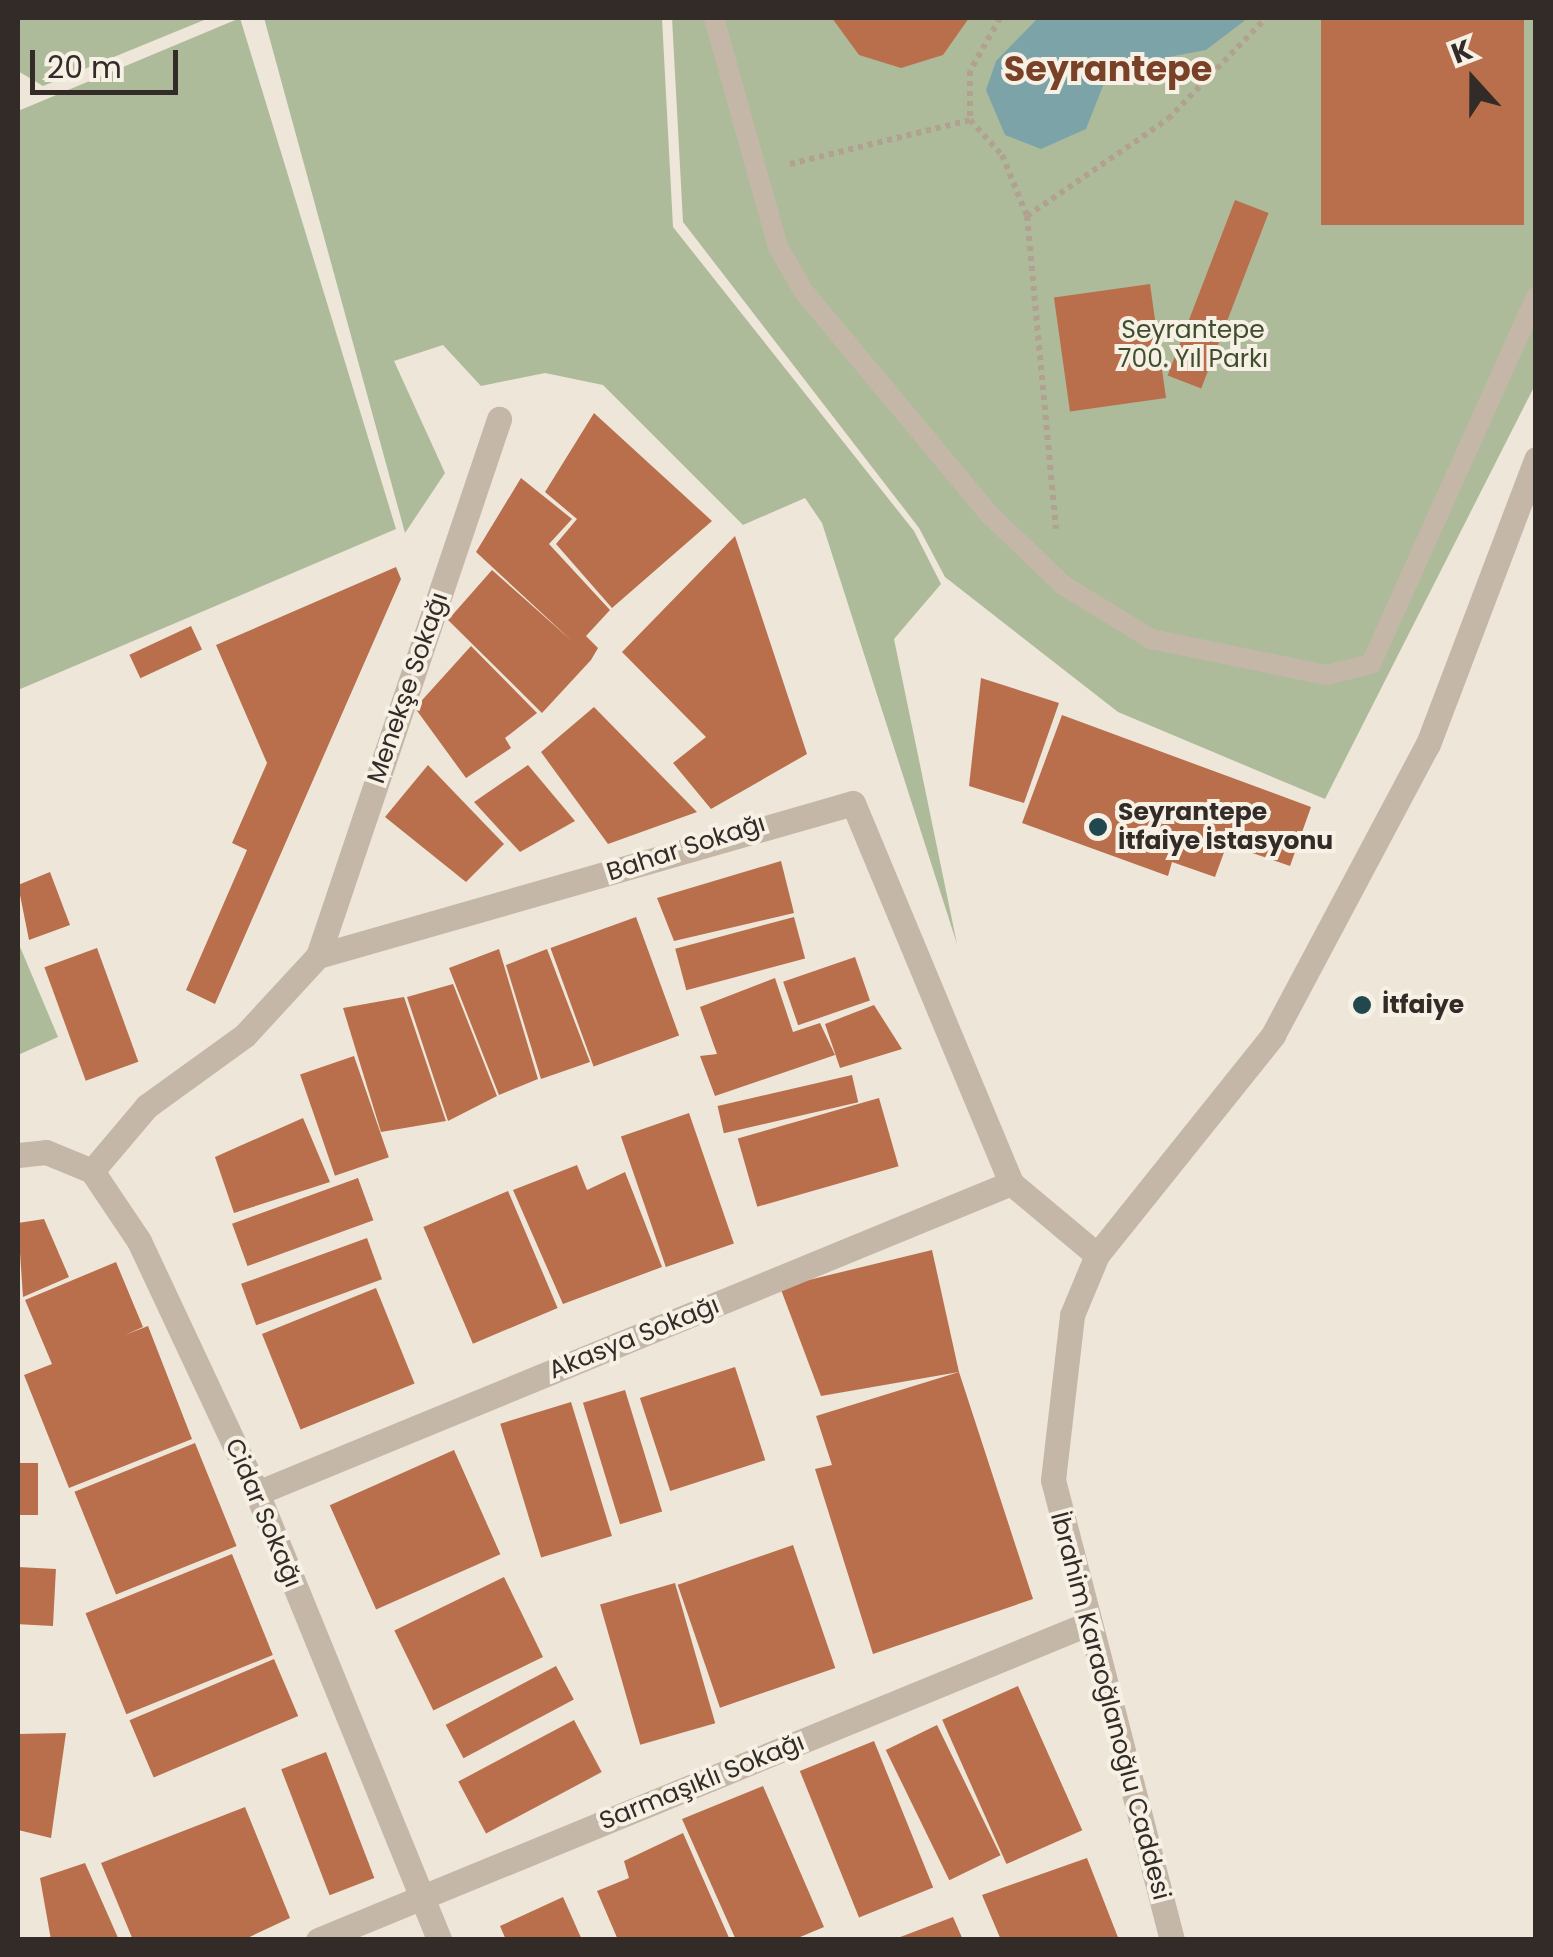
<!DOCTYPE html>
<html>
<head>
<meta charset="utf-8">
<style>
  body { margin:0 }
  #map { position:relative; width:1553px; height:1957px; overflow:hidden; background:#eee6d9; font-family:Poppins,sans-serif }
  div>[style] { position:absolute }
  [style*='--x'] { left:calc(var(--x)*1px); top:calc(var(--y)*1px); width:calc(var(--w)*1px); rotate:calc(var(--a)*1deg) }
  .green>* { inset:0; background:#aebb9b }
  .water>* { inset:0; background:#7ba3a8 }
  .building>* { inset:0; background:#b96f4c; transform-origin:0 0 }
  .path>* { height:6px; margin-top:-3px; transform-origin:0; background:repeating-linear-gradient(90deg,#b0a191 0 5px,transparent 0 10px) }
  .lane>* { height:20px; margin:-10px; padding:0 10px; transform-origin:10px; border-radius:10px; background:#c5b7a7 }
  .street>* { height:25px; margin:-12.5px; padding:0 12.5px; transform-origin:12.5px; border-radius:12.5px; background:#c5b7a7 }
  .dots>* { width:28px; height:28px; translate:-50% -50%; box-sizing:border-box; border:5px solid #f7f0e5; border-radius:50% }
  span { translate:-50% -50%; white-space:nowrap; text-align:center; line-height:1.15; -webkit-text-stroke:8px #f7f0e5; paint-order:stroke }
  .park-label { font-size:25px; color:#3f4e2d }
  .street-label { font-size:25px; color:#322b27 }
  .poi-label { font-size:25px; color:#322b27; font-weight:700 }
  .left { translate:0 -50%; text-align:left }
  .district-label { font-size:35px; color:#794228; font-weight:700 }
  .frame { position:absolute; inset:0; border:20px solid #322b27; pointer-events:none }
  .north { position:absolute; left:1423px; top:30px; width:100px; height:100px; -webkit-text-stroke:8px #f7f0e5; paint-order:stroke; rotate:339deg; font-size:28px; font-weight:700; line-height:40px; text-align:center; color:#322b27 }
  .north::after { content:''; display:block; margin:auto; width:35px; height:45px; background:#322b27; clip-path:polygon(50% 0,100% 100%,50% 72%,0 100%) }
  .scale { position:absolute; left:30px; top:50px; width:148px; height:45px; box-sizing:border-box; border:5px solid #322b27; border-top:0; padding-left:12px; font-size:30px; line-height:35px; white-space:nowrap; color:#322b27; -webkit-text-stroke:8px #f7f0e5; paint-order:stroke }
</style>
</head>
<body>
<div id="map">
  <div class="green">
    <div style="clip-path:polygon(18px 18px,209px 18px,43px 86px,18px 71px)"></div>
    <div style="clip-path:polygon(240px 18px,396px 529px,18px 690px,18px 111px)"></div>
    <div style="clip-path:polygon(264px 18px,662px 18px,673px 227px,914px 531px,941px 584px,894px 639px,957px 944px,822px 523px,805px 498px,743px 525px,603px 385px,545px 373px,481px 386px,443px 345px,394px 361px,445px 473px,405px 533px)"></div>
    <div style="clip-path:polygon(672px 18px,1535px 18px,1535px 385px,1325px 799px,1118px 712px,945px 577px,919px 528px,683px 222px)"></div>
    <div style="clip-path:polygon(18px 942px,58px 1037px,18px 1055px)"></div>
  </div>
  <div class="water">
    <div style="clip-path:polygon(1038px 18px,1248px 18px,1206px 50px,1110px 68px,1086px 129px,1041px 149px,1005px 135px,986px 90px,996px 61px)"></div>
  </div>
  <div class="building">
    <div style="clip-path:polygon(832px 18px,969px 18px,943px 55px,901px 68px,859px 55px)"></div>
    <div style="left:1321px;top:18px;width:203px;height:207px"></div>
    <div style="left:1235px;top:200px;width:36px;height:188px;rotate:21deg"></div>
    <div style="left:1150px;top:284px;width:115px;height:97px;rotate:82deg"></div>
    <div style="clip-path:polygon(594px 413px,712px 521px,612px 608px,556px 544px,577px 519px,545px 492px)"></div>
    <div style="clip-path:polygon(521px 478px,572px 519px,549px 544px,610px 610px,586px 636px,598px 648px,591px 660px,542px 713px,448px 620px,492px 570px,572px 641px,476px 552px)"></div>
    <div style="clip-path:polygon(735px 536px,807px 754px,711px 809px,673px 763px,706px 737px,622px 652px)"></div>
    <div style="clip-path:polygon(396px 567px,401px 579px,215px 1004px,186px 990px,247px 850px,232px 843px,267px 763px,216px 645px)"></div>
    <div style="left:191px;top:626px;width:26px;height:68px;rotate:65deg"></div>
    <div style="clip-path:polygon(471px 646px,537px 713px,505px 738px,511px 748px,466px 778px,415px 708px)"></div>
    <div style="clip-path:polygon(981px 678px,1059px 703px,1024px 803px,969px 786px)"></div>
    <div style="clip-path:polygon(594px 707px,697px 812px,608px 844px,541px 752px)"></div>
    <div style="clip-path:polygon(1062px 715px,1311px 807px,1290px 866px,1229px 845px,1242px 803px,1215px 877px,1172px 862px,1168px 876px,1022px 823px)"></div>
    <div style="clip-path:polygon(428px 765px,504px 844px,466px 882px,385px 817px)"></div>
    <div style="clip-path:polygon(528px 765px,575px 821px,520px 852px,474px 802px)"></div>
    <div style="clip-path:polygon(781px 861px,794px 913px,674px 941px,657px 898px)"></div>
    <div style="clip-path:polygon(50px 872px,70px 925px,29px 940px,18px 885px)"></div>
    <div style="left:636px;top:917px;width:126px;height:91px;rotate:70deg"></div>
    <div style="left:794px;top:917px;width:43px;height:123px;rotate:75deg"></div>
    <div style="left:97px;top:948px;width:121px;height:56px;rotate:70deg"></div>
    <div style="clip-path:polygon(499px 949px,538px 1079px,499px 1095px,449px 968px)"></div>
    <div style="clip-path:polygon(547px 949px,590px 1062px,541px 1079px,506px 965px)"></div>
    <div style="left:855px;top:957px;width:46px;height:76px;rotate:71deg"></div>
    <div style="clip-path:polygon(775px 978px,793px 1032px,820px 1023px,835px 1055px,715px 1096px,700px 1056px,717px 1054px,700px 1007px)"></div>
    <div style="clip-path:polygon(453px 984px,497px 1096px,448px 1121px,407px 997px)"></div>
    <div style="clip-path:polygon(404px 997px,446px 1121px,381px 1132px,343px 1008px)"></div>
    <div style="clip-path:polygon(874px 1005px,902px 1049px,840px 1068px,825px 1024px)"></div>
    <div style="left:354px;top:1056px;width:107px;height:57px;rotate:71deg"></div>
    <div style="left:852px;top:1075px;width:28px;height:138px;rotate:77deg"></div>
    <div style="left:879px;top:1098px;width:71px;height:147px;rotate:74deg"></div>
    <div style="left:689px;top:1113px;width:138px;height:72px;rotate:71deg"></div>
    <div style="clip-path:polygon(303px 1118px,330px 1182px,234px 1213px,215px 1157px)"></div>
    <div style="clip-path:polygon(577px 1165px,587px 1190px,625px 1172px,662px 1267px,563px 1304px,513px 1190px)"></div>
    <div style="left:358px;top:1178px;width:45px;height:134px;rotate:70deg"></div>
    <div style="left:508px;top:1191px;width:127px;height:92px;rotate:67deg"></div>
    <div style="clip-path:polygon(44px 1219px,69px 1277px,23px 1297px,18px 1223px)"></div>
    <div style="left:367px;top:1238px;width:44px;height:134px;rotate:70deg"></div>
    <div style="clip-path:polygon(932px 1250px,959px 1372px,821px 1396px,780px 1287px)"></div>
    <div style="clip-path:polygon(116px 1262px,143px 1327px,125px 1335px,148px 1326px,192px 1439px,69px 1488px,24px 1375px,52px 1364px,25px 1300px)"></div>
    <div style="left:376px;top:1288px;width:103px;height:123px;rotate:68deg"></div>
    <div style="left:735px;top:1367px;width:98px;height:100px;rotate:72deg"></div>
    <div style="clip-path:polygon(959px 1372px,1033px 1599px,873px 1654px,815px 1469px,832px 1465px,816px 1416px)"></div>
    <div style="left:625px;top:1390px;width:127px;height:44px;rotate:73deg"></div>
    <div style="left:571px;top:1402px;width:140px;height:74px;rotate:73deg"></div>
    <div style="left:195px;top:1443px;width:111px;height:130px;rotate:68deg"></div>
    <div style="left:454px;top:1450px;width:114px;height:136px;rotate:66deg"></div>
    <div style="left:18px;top:1463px;width:20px;height:52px"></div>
    <div style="left:793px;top:1545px;width:130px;height:122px;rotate:71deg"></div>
    <div style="left:232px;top:1554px;width:109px;height:158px;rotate:68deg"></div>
    <div style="left:18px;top:1567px;width:38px;height:57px;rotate:3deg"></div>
    <div style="left:504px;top:1577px;width:89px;height:122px;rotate:64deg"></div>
    <div style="left:675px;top:1583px;width:146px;height:78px;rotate:74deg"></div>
    <div style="left:274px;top:1659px;width:62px;height:157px;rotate:67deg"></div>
    <div style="left:556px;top:1666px;width:38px;height:125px;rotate:62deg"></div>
    <div style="left:1018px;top:1686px;width:158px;height:83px;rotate:66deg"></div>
    <div style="left:574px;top:1720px;width:59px;height:131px;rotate:62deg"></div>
    <div style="left:937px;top:1725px;width:145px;height:57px;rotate:64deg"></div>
    <div style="clip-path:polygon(66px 1733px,51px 1838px,18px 1830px,18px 1734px)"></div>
    <div style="left:874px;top:1741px;width:158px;height:80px;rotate:68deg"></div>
    <div style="left:326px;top:1752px;width:135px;height:48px;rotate:69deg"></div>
    <div style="clip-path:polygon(763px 1786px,824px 1927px,793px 1940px,736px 1940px,682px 1819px)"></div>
    <div style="clip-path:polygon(245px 1807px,290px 1918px,243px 1940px,133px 1940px,101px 1863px)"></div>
    <div style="clip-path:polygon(683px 1833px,730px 1940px,618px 1940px,597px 1891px,629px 1878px,624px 1861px)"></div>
    <div style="clip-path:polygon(1087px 1858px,1119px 1940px,1001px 1940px,982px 1895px)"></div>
    <div style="clip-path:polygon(85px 1863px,119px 1940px,51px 1940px,40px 1878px)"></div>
    <div style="clip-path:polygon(563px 1897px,582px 1940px,506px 1940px,500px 1926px)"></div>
    <div style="clip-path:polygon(953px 1917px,963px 1940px,895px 1940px,895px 1939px)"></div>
  </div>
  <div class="path">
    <div style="--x:1000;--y:18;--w:61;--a:119.5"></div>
    <div style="--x:970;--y:71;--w:49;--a:90"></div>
    <div style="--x:970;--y:120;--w:47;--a:47.6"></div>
    <div style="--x:1002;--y:155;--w:66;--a:67.7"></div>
    <div style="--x:1027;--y:216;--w:314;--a:84.7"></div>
    <div style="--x:790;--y:164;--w:185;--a:-13.7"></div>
    <div style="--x:1027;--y:216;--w:171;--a:-34.5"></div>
    <div style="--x:1168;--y:119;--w:141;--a:-45.9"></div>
  </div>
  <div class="lane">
    <div style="--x:714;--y:18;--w:238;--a:74.4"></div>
    <div style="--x:778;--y:247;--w:52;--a:60"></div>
    <div style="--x:804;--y:292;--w:288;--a:50.2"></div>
    <div style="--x:988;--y:513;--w:104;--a:43.8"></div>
    <div style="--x:1063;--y:585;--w:103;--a:31.5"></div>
    <div style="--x:1151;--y:639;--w:179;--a:11.6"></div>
    <div style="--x:1326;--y:675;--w:46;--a:-13.7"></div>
    <div style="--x:1371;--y:664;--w:403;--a:-65.8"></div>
  </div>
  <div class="street">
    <div style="--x:318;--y:956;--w:567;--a:-71.37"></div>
    <div style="--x:18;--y:1155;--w:28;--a:-6"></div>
    <div style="--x:46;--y:1152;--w:50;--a:22.4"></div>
    <div style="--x:92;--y:1171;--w:84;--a:56.1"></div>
    <div style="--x:139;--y:1241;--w:278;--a:64.9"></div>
    <div style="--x:257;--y:1493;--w:483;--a:67.8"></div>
    <div style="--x:92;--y:1171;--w:85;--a:-49.8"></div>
    <div style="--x:147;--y:1106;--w:121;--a:-35.9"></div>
    <div style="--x:245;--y:1035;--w:108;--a:-47.3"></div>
    <div style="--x:318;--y:956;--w:556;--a:-15.96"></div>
    <div style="--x:853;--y:803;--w:412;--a:67.4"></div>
    <div style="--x:1011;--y:1183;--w:112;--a:39.9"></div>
    <div style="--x:257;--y:1493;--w:815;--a:-22.35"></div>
    <div style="--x:318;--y:1940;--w:829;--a:-22.33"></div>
    <div style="--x:1172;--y:1940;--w:475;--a:-104.5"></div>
    <div style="--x:1053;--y:1480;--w:166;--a:-83.4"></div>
    <div style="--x:1072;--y:1315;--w:65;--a:-67.4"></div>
    <div style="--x:1097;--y:1255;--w:282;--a:-51.3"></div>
    <div style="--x:1273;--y:1035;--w:330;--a:-62"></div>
    <div style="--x:1428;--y:744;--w:305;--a:-69.2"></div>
  </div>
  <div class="dots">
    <div style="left:1098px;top:827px;background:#21484f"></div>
    <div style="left:1362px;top:1005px;background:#21484f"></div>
  </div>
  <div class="park-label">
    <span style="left:1193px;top:345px">Seyrantepe<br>700. Yıl Parkı</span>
  </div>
  <div class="street-label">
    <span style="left:408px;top:688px;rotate:-71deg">Menekşe Sokağı</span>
    <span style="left:686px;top:848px;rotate:-18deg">Bahar Sokağı</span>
    <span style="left:634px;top:1338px;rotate:-22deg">Akasya Sokağı</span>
    <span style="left:263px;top:1513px;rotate:67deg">Cidar Sokağı</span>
    <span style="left:1110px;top:1706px;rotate:75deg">İbrahim Karaoğlanoğlu Caddesi</span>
    <span style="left:702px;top:1782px;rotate:-22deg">Sarmaşıklı Sokağı</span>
  </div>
  <div class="poi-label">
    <span class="left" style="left:1118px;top:827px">Seyrantepe<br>İtfaiye İstasyonu</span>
    <span class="left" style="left:1382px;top:1005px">İtfaiye</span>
  </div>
  <div class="district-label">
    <span style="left:1108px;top:69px">Seyrantepe</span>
  </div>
  <div class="frame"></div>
  <div class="north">K</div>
  <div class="scale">20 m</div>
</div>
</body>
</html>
